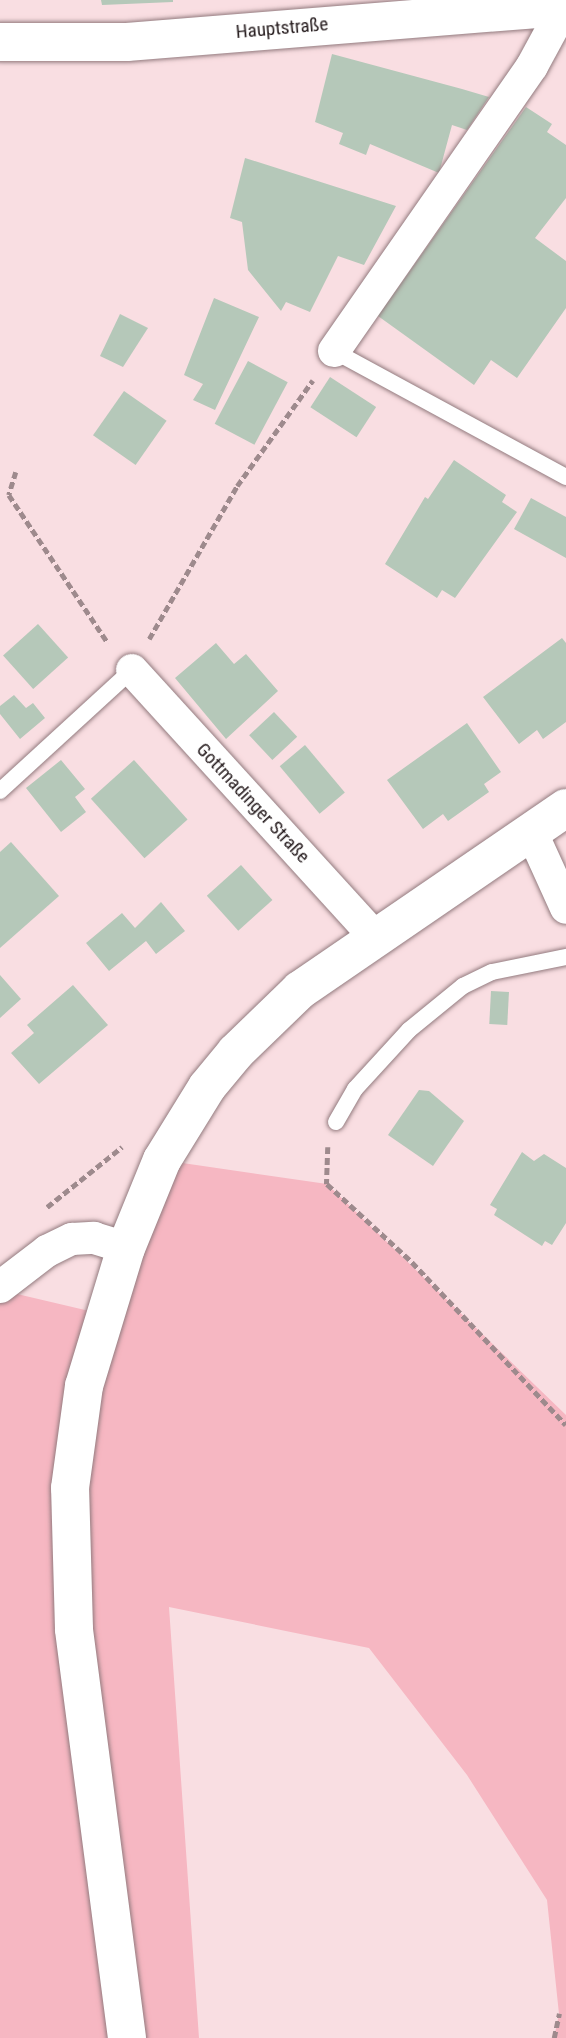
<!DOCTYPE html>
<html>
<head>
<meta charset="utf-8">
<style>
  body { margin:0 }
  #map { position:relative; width:566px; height:2038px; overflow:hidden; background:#f9dee2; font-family:"Roboto Condensed",sans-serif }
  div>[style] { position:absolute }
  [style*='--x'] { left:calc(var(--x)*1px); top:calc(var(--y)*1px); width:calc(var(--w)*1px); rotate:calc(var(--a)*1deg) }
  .green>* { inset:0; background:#f6b7c2 }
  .building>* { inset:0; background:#b5c8b9; transform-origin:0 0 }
  .path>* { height:4.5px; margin-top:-2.25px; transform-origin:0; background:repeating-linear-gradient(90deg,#9e8a8d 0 7px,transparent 0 10.5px) }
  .roads { filter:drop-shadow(0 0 2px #937b7f) drop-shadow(0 0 2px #937b7f) }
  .service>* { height:16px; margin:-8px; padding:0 8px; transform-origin:8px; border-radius:8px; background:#fff }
  .minor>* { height:32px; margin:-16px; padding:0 16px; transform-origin:16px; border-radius:16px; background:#fff }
  .secondary>* { height:38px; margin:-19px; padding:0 19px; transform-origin:19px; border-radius:19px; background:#fff }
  span { translate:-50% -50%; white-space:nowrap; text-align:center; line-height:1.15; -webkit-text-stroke:6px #fff; paint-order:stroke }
  .street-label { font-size:19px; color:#241a1c }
</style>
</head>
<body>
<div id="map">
  <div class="green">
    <div style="clip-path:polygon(162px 1160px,327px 1184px,566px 1415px,566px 2038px,554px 2038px,559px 2014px,547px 1900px,467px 1775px,369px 1648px,169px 1607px,199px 2038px,0 2038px,0 1290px,102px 1314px)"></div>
  </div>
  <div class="building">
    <div style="clip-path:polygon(101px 0,173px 0,173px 2px,102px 5px)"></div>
    <div style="clip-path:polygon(332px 54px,462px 89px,489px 97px,467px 130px,452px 125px,439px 173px,370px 144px,366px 155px,339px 144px,343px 133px,315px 122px)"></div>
    <div style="clip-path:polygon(526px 107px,552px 124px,547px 132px,566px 145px,566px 198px,535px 238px,566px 261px,566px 308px,517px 378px,491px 360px,474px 385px,378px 316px)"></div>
    <div style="clip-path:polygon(245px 158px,396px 206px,364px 265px,338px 256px,310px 312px,286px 302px,281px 311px,248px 270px,242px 222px,230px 218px)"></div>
    <div style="clip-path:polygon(214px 298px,259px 317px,215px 410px,193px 400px,203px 384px,184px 375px)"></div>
    <div style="clip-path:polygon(120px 314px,148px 328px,123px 367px,100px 356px)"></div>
    <div style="left:248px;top:361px;width:45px;height:71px;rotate:28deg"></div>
    <div style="left:330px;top:377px;width:55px;height:36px;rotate:33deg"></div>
    <div style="left:124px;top:391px;width:52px;height:54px;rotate:35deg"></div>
    <div style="clip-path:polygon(454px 460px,506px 495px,502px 502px,517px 512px,455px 598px,442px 590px,437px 598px,385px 564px,425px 497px,428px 499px)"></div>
    <div style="clip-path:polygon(531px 498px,566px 517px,566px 558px,514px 529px)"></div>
    <div style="left:38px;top:624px;width:45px;height:47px;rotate:48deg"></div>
    <div style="clip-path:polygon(562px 638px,566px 643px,566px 722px,543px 739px,537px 730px,519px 744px,483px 697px)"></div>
    <div style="clip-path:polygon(216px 643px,234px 664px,246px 654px,278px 691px,226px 739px,175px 678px)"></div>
    <div style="clip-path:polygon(14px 695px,26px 708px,33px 703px,45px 718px,20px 739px,0 714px,0 706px)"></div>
    <div style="left:274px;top:712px;width:34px;height:34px;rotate:47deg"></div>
    <div style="clip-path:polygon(467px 723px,501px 772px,484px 784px,489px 792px,448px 821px,443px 814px,423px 829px,387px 780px)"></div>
    <div style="left:305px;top:745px;width:62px;height:33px;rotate:50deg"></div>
    <div style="clip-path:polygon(61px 760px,85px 789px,75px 797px,86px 812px,61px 832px,26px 788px)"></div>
    <div style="left:134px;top:760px;width:80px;height:58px;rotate:48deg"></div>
    <div style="clip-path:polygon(11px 842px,59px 896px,0 948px,0 852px)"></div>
    <div style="left:241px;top:865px;width:47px;height:46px;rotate:48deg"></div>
    <div style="clip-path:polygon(161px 902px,185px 931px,156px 954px,146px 941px,109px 971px,86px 943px,122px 913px,135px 928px)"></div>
    <div style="clip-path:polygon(0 975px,21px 999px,0 1018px)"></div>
    <div style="clip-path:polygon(73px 985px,108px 1025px,39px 1084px,11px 1053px,34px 1033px,27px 1025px)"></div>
    <div style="left:491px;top:991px;width:18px;height:33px;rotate:3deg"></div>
    <div style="clip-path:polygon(419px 1090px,429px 1091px,464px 1121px,433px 1166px,388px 1135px)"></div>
    <div style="clip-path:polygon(522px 1152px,534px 1161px,544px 1154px,566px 1168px,566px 1223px,552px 1245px,545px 1241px,542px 1246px,494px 1215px,497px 1209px,490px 1205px)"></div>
  </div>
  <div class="path">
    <div style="--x:16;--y:472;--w:24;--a:107"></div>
    <div style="--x:9;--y:495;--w:178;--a:56.2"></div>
    <div style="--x:149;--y:639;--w:177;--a:-60.1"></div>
    <div style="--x:237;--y:486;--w:130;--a:-54.4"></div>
    <div style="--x:328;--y:1147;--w:37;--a:92"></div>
    <div style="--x:327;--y:1184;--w:115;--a:42.5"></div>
    <div style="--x:412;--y:1262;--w:224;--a:46.6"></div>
    <div style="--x:47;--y:1207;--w:96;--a:-38.7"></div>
    <div style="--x:554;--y:2038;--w:25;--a:-78"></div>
  </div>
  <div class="roads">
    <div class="service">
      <div style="--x:334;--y:351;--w:264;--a:28.5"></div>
      <div style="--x:0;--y:791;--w:179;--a:-42.5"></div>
      <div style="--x:336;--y:1122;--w:38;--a:-60"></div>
      <div style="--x:355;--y:1089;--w:80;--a:-47.5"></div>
      <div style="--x:409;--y:1030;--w:70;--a:-39.2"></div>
      <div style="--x:463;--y:986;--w:32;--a:-26"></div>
      <div style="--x:492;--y:972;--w:76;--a:-11.5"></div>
    </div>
    <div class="minor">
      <div style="--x:334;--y:351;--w:347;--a:-55.2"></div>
      <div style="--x:532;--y:66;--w:67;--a:-61.5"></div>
      <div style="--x:132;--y:670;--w:361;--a:47.7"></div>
      <div style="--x:532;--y:833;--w:82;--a:65.6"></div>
      <div style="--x:0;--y:1287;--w:59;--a:-37.5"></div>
      <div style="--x:47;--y:1251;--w:28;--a:-26"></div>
      <div style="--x:72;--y:1239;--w:22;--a:-3"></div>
      <div style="--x:94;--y:1238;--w:34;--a:17"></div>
    </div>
    <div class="secondary">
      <div style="--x:0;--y:42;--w:127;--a:0"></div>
      <div style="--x:127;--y:42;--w:440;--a:-4.6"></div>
      <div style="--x:127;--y:2038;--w:412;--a:-97.4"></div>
      <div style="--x:74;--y:1629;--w:141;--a:-91.6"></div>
      <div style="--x:70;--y:1488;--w:103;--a:-82.2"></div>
      <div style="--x:84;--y:1386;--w:144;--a:-73.1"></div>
      <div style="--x:126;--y:1248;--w:95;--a:-67.8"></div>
      <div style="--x:162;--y:1160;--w:86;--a:-58.3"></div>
      <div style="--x:207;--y:1087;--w:45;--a:-50.4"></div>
      <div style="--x:236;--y:1052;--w:89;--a:-44.1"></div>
      <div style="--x:300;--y:990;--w:322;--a:-34.4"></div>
    </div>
  </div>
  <div class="street-label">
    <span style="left:282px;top:28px;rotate:-5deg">Hauptstraße</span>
    <span style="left:253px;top:803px;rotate:47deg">Gottmadinger Straße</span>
  </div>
</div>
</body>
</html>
